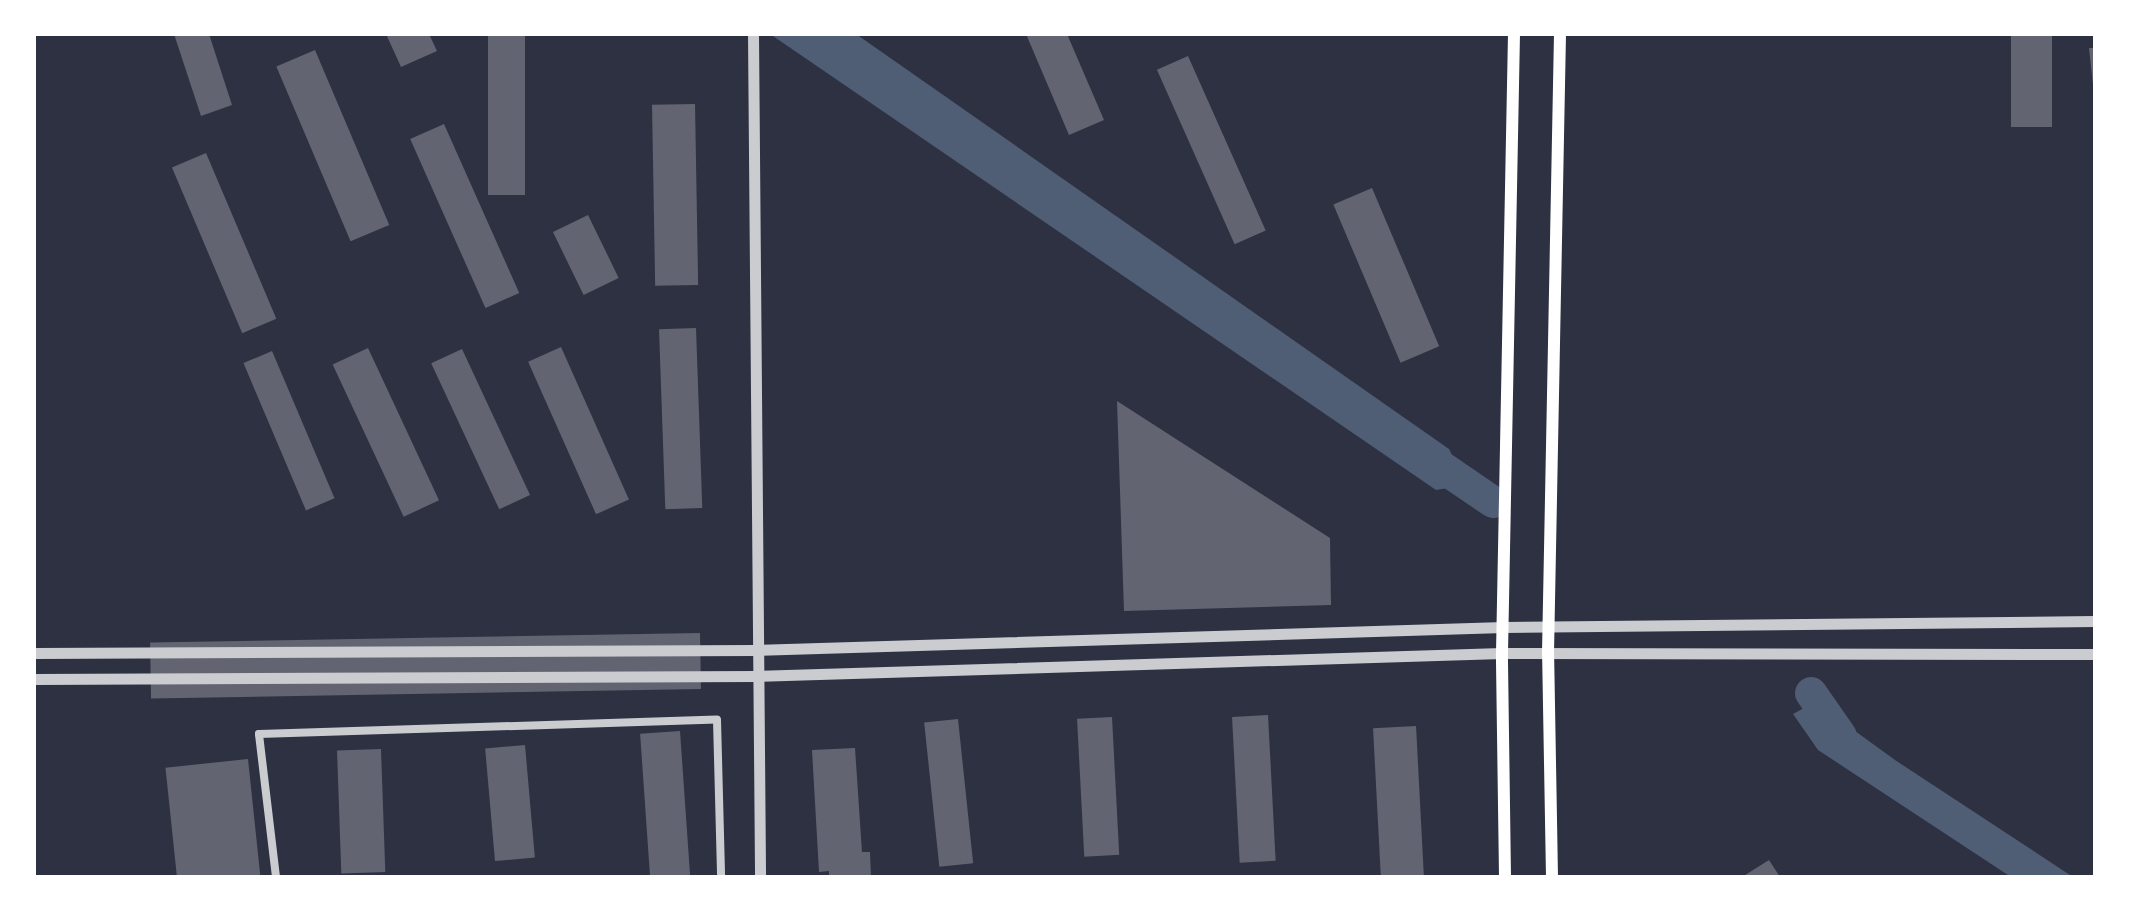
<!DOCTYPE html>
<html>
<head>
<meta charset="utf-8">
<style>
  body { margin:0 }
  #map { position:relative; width:2129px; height:911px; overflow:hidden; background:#2d3142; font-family:"Archivo Narrow",sans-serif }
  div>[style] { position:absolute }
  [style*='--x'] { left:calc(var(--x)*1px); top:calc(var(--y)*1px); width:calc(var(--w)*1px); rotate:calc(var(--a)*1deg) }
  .water>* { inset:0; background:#4f5d75 }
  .river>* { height:32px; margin:-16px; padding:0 16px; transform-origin:16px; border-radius:16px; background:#4f5d75 }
  .building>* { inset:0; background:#626471; transform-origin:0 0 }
  .minor>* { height:8px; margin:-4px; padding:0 4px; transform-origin:4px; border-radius:4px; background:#caccd0 }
  .tertiary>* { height:11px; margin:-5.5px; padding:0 5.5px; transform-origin:5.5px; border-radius:5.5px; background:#caccd0 }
  .secondary>* { height:12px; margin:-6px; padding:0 6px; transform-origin:6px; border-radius:6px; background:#fff }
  span { translate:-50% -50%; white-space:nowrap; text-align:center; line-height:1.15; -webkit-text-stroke:8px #fff; paint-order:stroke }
  .frame { position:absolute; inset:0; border:36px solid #fff; pointer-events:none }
</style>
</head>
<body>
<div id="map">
  <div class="water">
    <div style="clip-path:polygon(770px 34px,856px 34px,1449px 449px,1467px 485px,1436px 490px)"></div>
    <div style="clip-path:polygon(1815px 702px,1835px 709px,1851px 728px,1895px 760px,2073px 877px,2011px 877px,1818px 750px,1793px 714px)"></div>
  </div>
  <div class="river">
    <div style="--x:1433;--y:461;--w:73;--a:34.3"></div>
    <div style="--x:1811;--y:693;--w:52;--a:55.1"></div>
  </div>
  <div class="building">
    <div style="clip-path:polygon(174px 34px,209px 34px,232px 105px,201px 116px)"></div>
    <div style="clip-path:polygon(386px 34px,429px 34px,437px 51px,401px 67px)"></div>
    <div style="left:488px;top:34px;width:37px;height:161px"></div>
    <div style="clip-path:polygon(1026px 34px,1067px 34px,1104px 120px,1069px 135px)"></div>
    <div style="left:2011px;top:34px;width:41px;height:93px"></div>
    <div style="clip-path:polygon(2089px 48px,2095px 48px,2095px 85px,2093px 85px)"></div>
    <div style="left:315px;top:50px;width:190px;height:42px;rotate:67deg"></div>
    <div style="left:1188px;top:56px;width:191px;height:34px;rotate:66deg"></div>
    <div style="left:695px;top:104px;width:181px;height:43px;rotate:89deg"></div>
    <div style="left:444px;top:124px;width:185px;height:37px;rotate:66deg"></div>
    <div style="left:206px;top:153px;width:180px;height:37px;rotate:67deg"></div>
    <div style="left:1372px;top:188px;width:172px;height:42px;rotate:67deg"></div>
    <div style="left:588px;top:215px;width:70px;height:39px;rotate:64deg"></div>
    <div style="left:696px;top:328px;width:180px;height:37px;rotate:88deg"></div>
    <div style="left:561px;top:347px;width:167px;height:36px;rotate:66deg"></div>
    <div style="left:368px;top:348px;width:168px;height:39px;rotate:65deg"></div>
    <div style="left:462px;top:349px;width:161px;height:34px;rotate:65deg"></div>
    <div style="left:272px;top:351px;width:160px;height:31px;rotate:67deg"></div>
    <div style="clip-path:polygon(1117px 401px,1330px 538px,1331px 605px,1124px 611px)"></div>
    <div style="left:700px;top:633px;width:56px;height:550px;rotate:89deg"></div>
    <div style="left:1268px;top:715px;width:146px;height:36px;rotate:87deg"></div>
    <div style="left:1112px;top:717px;width:138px;height:35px;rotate:87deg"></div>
    <div style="left:958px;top:719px;width:145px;height:34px;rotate:84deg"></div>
    <div style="left:1416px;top:726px;width:151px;height:43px;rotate:87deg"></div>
    <div style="left:680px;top:731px;width:146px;height:40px;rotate:86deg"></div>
    <div style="left:525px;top:745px;width:113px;height:40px;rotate:85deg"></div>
    <div style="clip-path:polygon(855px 748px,862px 852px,870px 852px,871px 877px,829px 877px,829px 871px,819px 872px,812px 750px)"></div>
    <div style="left:381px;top:749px;width:123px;height:44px;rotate:88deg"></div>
    <div style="left:248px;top:759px;width:119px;height:83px;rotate:84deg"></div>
    <div style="clip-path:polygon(1769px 860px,1780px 877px,1742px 877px)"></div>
  </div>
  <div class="minor">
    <div style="--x:276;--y:877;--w:144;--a:-96.8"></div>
    <div style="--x:259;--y:734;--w:458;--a:-1.8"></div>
    <div style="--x:717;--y:720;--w:157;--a:88.5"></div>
  </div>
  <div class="tertiary">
    <div style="--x:753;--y:34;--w:843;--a:89.52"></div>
    <div style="--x:34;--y:653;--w:723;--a:-0.24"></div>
    <div style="--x:757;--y:650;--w:747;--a:-1.76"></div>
    <div style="--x:1504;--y:627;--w:591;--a:-0.58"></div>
    <div style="--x:34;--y:679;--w:723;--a:-0.24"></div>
    <div style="--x:757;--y:676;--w:745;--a:-1.77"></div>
    <div style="--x:1502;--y:653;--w:593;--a:0.1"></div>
  </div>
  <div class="secondary">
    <div style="--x:1505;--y:877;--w:224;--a:-90.8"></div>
    <div style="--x:1502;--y:653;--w:619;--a:-88.89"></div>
    <div style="--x:1552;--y:877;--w:224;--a:-91"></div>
    <div style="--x:1548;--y:653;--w:619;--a:-88.89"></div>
  </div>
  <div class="frame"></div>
</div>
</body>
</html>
